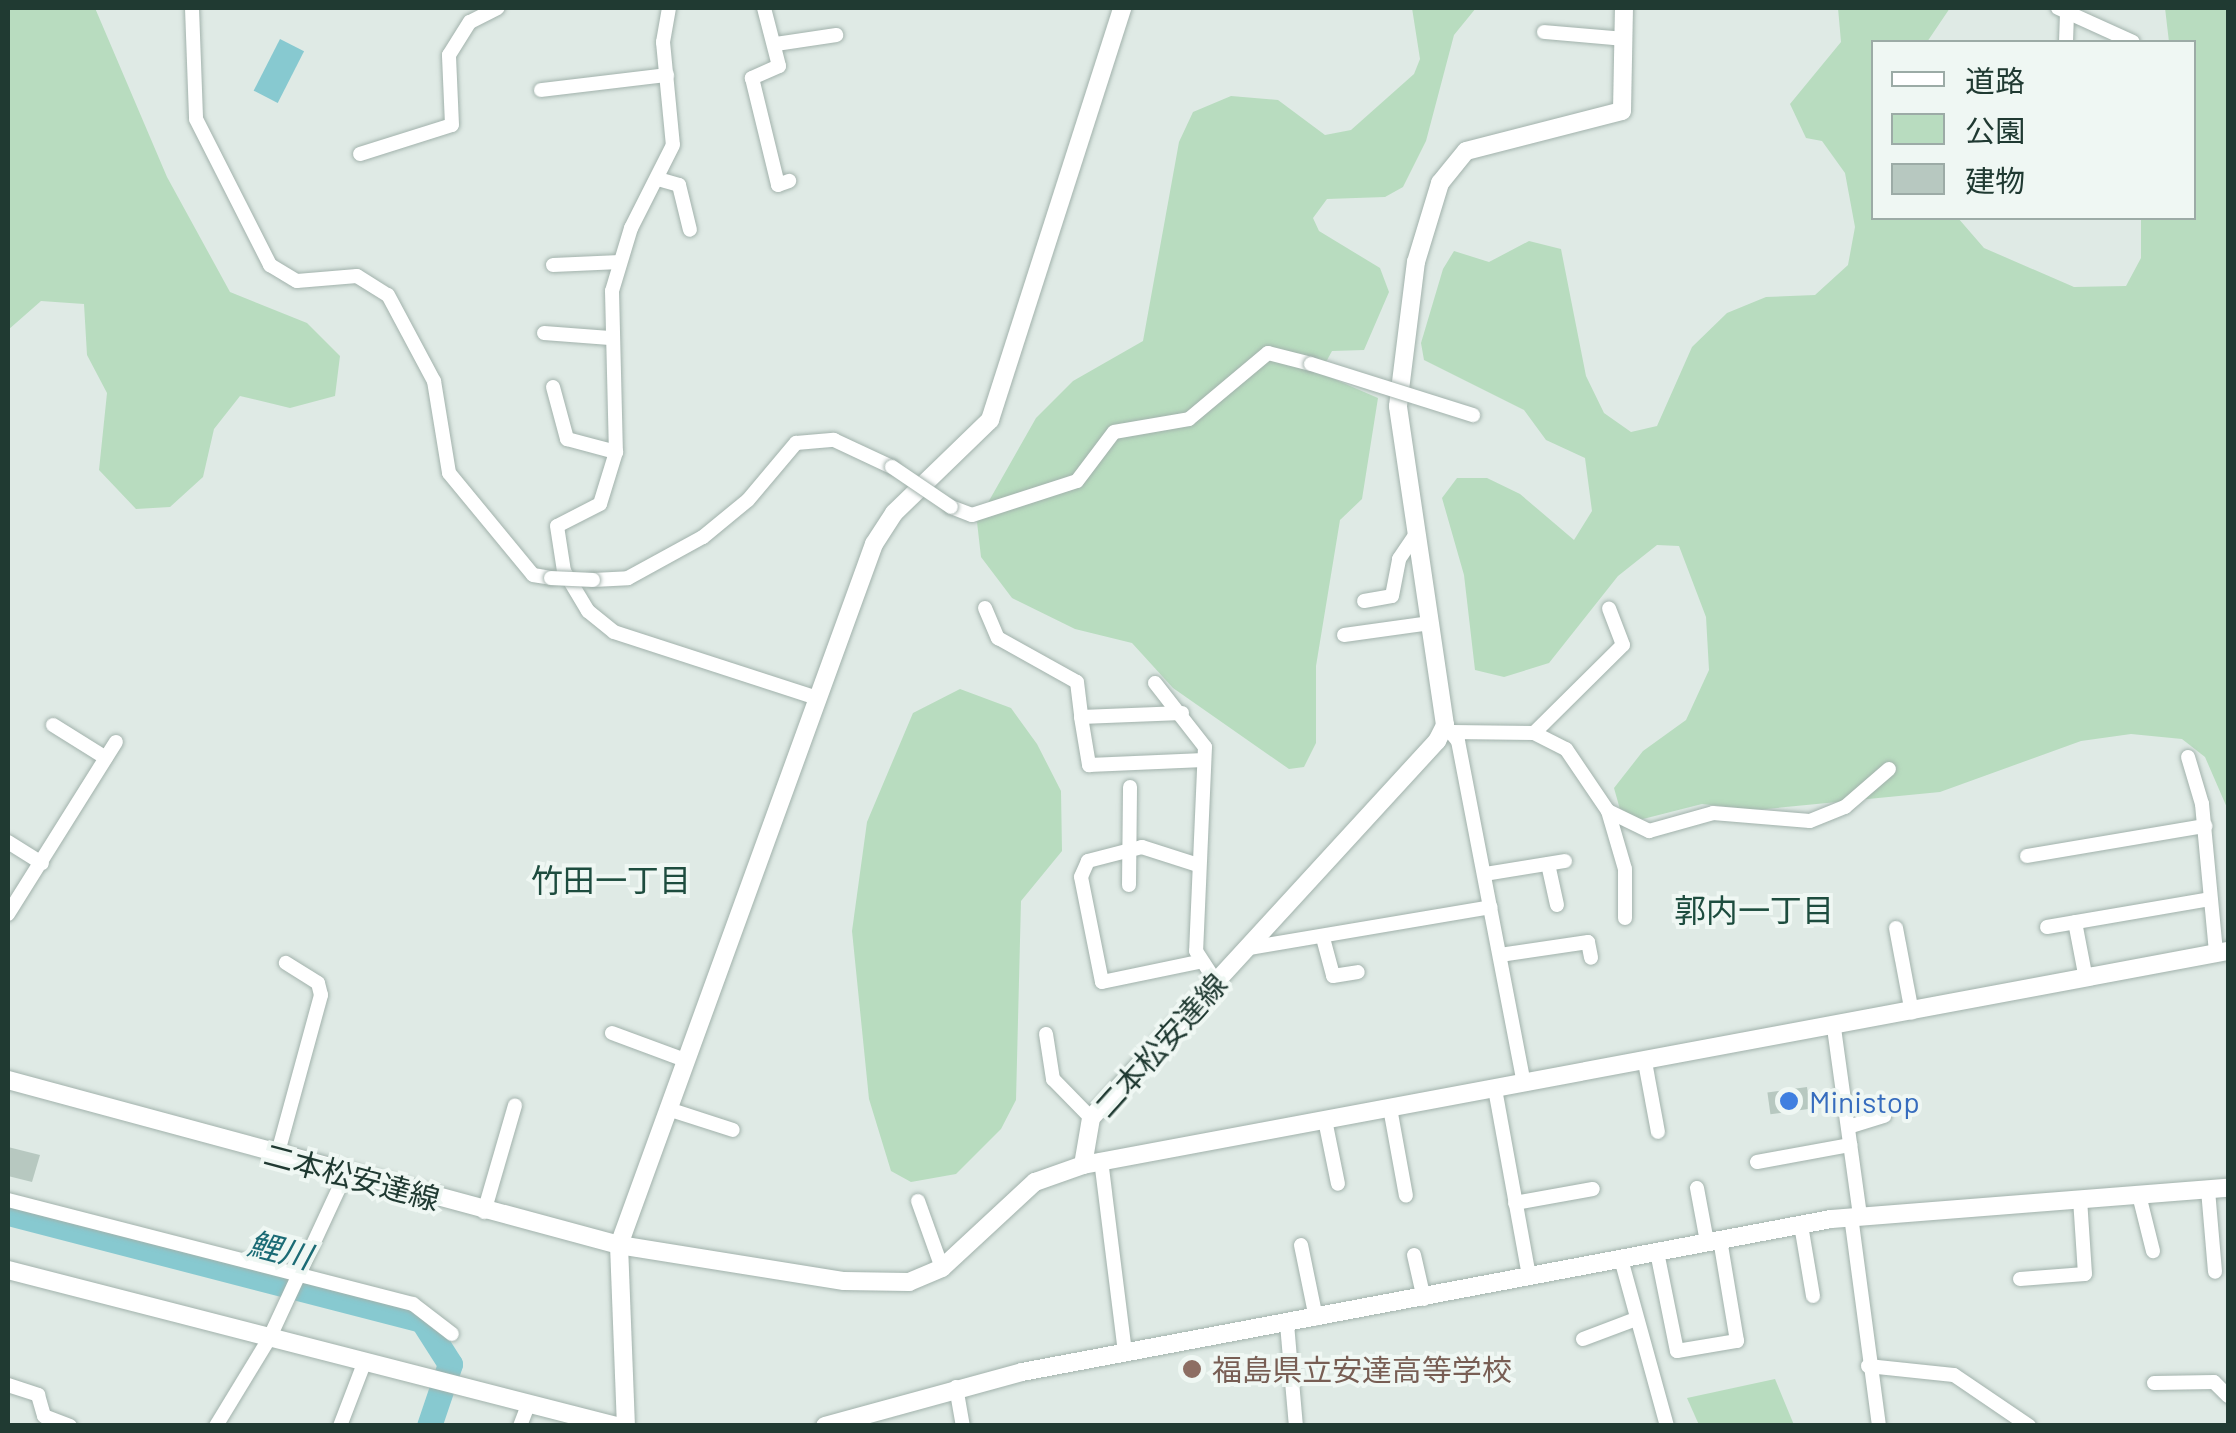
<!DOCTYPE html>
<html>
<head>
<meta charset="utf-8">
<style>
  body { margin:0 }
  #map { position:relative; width:2236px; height:1433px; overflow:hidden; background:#dfeae5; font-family:Barlow,"Noto Sans JP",sans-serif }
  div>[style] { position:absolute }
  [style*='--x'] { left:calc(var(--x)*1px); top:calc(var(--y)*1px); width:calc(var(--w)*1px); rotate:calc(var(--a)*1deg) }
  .green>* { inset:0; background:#b8dcbf }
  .water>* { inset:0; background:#87c9d0; transform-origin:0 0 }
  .river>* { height:25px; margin:-12.5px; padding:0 12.5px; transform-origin:12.5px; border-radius:12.5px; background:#87c9d0 }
  .building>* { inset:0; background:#b7c8c0; transform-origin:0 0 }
  .roads { filter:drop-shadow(0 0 2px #a2b2ac) drop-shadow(0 0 2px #a2b2ac) }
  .minor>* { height:14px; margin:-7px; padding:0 7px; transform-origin:7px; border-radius:7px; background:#fff }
  .tertiary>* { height:18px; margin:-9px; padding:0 9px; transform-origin:9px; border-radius:9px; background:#fff }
  .secondary>* { height:18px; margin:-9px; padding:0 9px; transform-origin:9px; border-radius:9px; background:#fff }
  .bridges { filter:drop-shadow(0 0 2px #a2b2ac) drop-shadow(0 0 2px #a2b2ac) }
  .minor-bridge>* { height:14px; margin:-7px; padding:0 7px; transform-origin:7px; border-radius:7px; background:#fff }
  .dots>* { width:28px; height:28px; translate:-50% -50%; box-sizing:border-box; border:5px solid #eff7f3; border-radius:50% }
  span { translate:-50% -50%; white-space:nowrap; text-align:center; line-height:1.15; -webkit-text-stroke:8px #eff7f3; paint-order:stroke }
  .street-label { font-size:30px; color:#203a32 }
  .shop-label { font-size:30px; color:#366cbe }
  .left { translate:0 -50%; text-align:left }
  .education-label { font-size:30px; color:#785e54 }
  .neighbourhood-label { font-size:32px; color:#1d4c3e }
  .water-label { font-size:32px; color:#1b6b75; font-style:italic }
  .frame { position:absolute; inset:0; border:10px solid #203a32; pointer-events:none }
  .legend { position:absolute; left:1871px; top:40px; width:325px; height:180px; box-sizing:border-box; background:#eff7f3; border:2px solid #9caba6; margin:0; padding:12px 18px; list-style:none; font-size:30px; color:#203a32 }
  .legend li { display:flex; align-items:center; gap:20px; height:50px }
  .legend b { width:50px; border:2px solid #9caba6 }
</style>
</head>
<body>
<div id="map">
  <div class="green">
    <div style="clip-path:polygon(8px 8px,95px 8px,167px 177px,230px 292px,307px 323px,340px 356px,335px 396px,290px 408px,240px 396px,214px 429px,203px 477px,170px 507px,136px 509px,99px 470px,107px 393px,87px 355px,84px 304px,41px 301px,8px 330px)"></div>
    <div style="clip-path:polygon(1412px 8px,1476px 8px,1454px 35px,1426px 141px,1403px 187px,1385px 197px,1327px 199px,1313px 218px,1319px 231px,1380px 268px,1389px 292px,1364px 350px,1332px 351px,1320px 373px,1378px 398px,1362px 499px,1340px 520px,1316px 666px,1316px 743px,1304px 767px,1289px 769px,1173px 688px,1132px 643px,1075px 629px,1012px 598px,981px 557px,977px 522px,1036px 418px,1073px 381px,1143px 341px,1179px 142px,1193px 112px,1231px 96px,1278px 100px,1325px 135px,1351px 130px,1414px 74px,1420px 59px)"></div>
    <div style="clip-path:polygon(1838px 8px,1950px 8px,1927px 42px,1874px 42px,1874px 218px,1958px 218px,1984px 248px,2074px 287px,2126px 286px,2141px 258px,2141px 218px,2194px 218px,2194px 42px,2169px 42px,2165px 8px,2228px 8px,2228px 810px,2205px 757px,2182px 739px,2131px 734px,2081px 741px,1940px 792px,1756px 810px,1702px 804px,1639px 820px,1621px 813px,1614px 788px,1643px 751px,1686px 720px,1709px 670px,1706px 617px,1679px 546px,1657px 545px,1618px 576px,1549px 663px,1504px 677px,1475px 670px,1464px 575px,1442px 498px,1457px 478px,1487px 478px,1520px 494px,1574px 540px,1592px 511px,1585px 458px,1546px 440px,1524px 410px,1424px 360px,1421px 343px,1443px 269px,1454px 251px,1489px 262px,1529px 241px,1561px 249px,1586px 376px,1604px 413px,1631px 432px,1657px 426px,1692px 347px,1727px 313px,1766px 297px,1815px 295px,1848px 265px,1855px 227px,1845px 173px,1822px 141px,1806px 138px,1790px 104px,1841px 42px)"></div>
    <div style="clip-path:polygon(960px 689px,1011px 708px,1037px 744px,1061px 791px,1062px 851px,1021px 901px,1016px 1100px,1001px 1129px,956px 1174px,911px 1182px,891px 1171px,869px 1099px,852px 931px,867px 822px,913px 713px)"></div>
    <div style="clip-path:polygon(1775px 1379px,1794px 1425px,1699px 1425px,1687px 1398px)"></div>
  </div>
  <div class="water">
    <div style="left:280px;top:39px;width:27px;height:58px;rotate:27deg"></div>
  </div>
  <div class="river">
    <div style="--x:8;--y:1213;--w:428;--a:14.5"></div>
    <div style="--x:422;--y:1320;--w:52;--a:57.5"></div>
    <div style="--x:450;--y:1364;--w:65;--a:108.7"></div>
  </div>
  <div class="building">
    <div style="left:1807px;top:1087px;width:22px;height:40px;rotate:82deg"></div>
    <div style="clip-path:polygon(8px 1147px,40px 1155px,32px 1182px,8px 1176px)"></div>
  </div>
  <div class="roads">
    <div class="minor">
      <div style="--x:192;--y:8;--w:111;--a:87.9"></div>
      <div style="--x:196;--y:119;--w:164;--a:63.1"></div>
      <div style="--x:270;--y:265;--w:31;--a:31"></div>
      <div style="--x:297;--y:281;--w:60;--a:-4.8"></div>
      <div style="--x:357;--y:276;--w:36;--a:32"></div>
      <div style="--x:388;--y:295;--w:98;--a:61.9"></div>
      <div style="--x:434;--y:381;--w:93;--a:80.7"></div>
      <div style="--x:449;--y:473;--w:132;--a:50.5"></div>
      <div style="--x:533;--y:575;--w:18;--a:9"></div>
      <div style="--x:669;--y:8;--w:35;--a:100"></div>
      <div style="--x:663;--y:42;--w:103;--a:84.5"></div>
      <div style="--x:673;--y:145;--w:93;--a:116.8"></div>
      <div style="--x:631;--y:228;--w:66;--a:106.8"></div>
      <div style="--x:612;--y:291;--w:161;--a:88.6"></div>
      <div style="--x:616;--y:452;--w:54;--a:107.1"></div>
      <div style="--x:600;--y:504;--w:48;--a:152.9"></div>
      <div style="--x:557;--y:526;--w:46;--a:81.2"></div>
      <div style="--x:564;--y:571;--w:47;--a:59"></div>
      <div style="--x:588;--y:611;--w:33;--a:39"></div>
      <div style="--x:614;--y:632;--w:213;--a:18"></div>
      <div style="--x:764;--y:8;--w:60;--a:75.5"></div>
      <div style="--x:779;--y:66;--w:30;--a:156"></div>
      <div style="--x:752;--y:78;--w:110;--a:76.3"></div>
      <div style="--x:778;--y:185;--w:12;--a:-20"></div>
      <div style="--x:2058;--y:8;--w:82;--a:24.4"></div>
      <div style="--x:1544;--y:32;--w:80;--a:5"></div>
      <div style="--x:2066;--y:42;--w:27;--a:-88"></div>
      <div style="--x:776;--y:44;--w:61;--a:-8.5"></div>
      <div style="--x:541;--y:90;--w:127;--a:-6.8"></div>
      <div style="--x:360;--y:154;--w:96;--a:-17.5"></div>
      <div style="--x:452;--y:125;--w:70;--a:-92.5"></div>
      <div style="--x:449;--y:55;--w:39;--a:-58"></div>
      <div style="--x:470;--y:22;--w:31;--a:-27"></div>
      <div style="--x:658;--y:179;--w:22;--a:16"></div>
      <div style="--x:679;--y:185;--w:46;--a:76.3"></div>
      <div style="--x:553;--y:265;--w:67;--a:-2.6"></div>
      <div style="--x:544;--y:333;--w:66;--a:4.3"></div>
      <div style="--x:553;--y:387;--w:54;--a:74.9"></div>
      <div style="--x:567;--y:439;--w:51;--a:14.9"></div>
      <div style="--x:951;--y:507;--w:22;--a:21"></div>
      <div style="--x:972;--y:515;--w:110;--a:-17.9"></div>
      <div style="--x:1077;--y:481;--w:61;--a:-52.9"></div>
      <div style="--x:1114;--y:432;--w:76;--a:-9.8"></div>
      <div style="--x:1189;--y:419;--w:103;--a:-39.9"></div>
      <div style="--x:1268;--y:353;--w:44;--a:14.3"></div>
      <div style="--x:593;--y:580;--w:35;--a:-3"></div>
      <div style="--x:628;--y:578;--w:85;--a:-28.7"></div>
      <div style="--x:703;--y:537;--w:58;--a:-39.4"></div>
      <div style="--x:748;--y:500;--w:75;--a:-49.9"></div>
      <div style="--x:796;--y:443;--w:38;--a:-5"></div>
      <div style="--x:834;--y:440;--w:64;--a:25"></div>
      <div style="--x:1364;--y:601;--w:28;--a:-10"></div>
      <div style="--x:1392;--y:596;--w:38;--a:-79"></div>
      <div style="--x:1399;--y:559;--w:30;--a:-56"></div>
      <div style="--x:985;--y:608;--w:33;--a:67"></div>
      <div style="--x:998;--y:638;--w:90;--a:29.1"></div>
      <div style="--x:1077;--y:682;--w:35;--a:83"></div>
      <div style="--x:1344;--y:635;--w:87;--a:-7.9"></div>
      <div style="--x:1155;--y:683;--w:81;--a:52"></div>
      <div style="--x:1205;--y:747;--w:204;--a:92.5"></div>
      <div style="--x:1196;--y:951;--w:37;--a:57"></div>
      <div style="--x:1182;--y:713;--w:101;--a:177.7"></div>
      <div style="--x:1081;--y:717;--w:49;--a:80.5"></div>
      <div style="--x:1089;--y:765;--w:115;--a:-2.5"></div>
      <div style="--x:53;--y:725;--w:62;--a:31.9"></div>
      <div style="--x:1445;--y:725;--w:21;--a:51"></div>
      <div style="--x:1458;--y:741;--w:348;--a:79.1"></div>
      <div style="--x:1452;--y:732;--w:82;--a:0.7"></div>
      <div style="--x:1534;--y:733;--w:36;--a:27"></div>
      <div style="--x:1566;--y:749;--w:75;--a:55.9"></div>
      <div style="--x:1608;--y:811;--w:60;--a:73.7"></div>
      <div style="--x:1625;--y:869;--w:49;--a:90"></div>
      <div style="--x:1534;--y:733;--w:125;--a:-44.7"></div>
      <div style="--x:1623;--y:645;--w:39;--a:-111"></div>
      <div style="--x:2188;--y:757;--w:49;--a:73.4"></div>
      <div style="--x:2202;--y:804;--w:150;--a:84.6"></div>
      <div style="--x:1608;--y:811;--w:46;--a:26"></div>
      <div style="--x:1649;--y:831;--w:66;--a:-15.7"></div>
      <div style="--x:1713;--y:813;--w:97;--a:4.7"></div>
      <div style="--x:1810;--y:821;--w:38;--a:-22"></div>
      <div style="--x:1845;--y:807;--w:58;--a:-40.8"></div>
      <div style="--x:8;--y:842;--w:40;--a:32"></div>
      <div style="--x:2027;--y:856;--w:181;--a:-9.6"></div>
      <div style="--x:1548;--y:864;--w:42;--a:77.6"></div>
      <div style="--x:1198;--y:865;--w:59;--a:-162.2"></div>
      <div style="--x:1142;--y:847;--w:56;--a:165.5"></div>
      <div style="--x:1088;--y:861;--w:17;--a:114"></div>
      <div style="--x:1081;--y:877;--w:107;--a:78.7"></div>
      <div style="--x:1102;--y:982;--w:99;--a:-11.7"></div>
      <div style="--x:1485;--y:874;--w:81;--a:-9.2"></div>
      <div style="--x:1129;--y:885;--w:98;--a:-89.4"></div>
      <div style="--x:8;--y:914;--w:203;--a:-57.9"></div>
      <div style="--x:2075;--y:922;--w:58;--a:79.1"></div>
      <div style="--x:2047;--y:927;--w:165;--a:-9.7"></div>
      <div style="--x:1896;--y:928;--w:86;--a:79.3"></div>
      <div style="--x:1323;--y:938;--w:39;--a:75"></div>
      <div style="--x:1333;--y:976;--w:25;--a:-9"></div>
      <div style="--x:1249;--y:948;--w:245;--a:-9.6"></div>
      <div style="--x:1500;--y:955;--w:89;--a:-8.4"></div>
      <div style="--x:1588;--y:942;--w:16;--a:79"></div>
      <div style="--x:1834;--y:1028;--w:189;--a:82.1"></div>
      <div style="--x:612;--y:1033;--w:78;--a:20.3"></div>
      <div style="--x:1046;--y:1034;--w:46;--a:81.2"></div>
      <div style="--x:1053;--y:1079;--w:54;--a:45.7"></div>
      <div style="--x:1645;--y:1062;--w:71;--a:79.5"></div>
      <div style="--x:1495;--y:1089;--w:191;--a:79.7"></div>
      <div style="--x:1390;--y:1108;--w:89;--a:79.7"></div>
      <div style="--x:668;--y:1109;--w:68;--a:17.9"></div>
      <div style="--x:1325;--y:1120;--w:65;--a:78.5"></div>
      <div style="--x:1848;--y:1127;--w:38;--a:-17"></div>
      <div style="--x:277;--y:1156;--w:167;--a:-74.7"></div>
      <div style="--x:321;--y:995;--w:12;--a:-104"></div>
      <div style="--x:318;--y:983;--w:38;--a:-148"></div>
      <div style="--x:1101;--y:1160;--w:195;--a:82.9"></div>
      <div style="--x:1757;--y:1162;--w:95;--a:-10.4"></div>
      <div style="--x:1697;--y:1188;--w:55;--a:79.5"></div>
      <div style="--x:2208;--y:1190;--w:82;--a:85.1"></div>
      <div style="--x:2139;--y:1195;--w:58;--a:76"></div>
      <div style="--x:8;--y:1200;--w:418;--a:14.4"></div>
      <div style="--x:413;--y:1304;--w:49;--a:37.6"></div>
      <div style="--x:918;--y:1201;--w:71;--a:70.3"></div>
      <div style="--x:1515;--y:1203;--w:79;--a:-10.2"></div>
      <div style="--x:484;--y:1212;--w:111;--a:-73.8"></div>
      <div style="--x:1851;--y:1216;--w:212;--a:82.4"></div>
      <div style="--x:1801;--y:1225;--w:72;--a:80.4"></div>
      <div style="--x:1301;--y:1245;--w:75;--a:78.4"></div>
      <div style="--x:1657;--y:1252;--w:101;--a:78.6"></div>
      <div style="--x:1677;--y:1351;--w:61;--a:-9.5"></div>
      <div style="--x:1737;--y:1341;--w:103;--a:-99.5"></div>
      <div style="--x:1414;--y:1255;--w:45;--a:77.2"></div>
      <div style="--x:1621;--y:1259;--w:173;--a:74.6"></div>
      <div style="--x:2020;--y:1279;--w:65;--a:-4.4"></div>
      <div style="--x:2085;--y:1274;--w:76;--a:-93.8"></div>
      <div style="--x:1287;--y:1324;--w:102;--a:85"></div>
      <div style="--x:1583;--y:1339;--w:57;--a:-20.7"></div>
      <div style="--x:1868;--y:1366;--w:86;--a:6"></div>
      <div style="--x:1954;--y:1375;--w:91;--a:34.2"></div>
      <div style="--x:2154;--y:1383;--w:60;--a:-1"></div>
      <div style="--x:2214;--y:1382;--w:20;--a:45"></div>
      <div style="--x:8;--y:1385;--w:32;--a:18"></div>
      <div style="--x:38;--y:1395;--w:22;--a:74"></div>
      <div style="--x:44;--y:1416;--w:28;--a:21"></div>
      <div style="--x:956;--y:1387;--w:40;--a:80"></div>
      <div style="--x:216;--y:1426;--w:102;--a:-58.7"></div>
      <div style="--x:269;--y:1339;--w:181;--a:-65.1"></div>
      <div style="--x:340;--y:1426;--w:64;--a:-69"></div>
      <div style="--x:520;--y:1426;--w:25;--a:-69"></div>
    </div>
    <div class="tertiary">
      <div style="--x:1083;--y:1165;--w:1165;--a:-10.59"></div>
      <div style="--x:619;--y:1245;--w:746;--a:-70.01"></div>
      <div style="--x:874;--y:544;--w:37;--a:-57"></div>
      <div style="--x:894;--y:513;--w:134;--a:-44.1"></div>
      <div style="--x:990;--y:420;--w:433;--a:-72.2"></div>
      <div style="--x:8;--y:1270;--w:628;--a:14.39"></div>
      <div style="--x:825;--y:1426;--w:204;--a:-15.3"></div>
      <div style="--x:1022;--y:1372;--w:823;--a:-10.71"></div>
      <div style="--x:1831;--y:1219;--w:398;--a:-4.5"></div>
    </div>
    <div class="secondary">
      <div style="--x:8;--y:1080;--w:633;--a:15.11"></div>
      <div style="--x:619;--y:1245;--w:228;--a:9.1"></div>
      <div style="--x:844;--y:1281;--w:65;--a:0.9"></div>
      <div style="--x:909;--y:1282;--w:36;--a:-23"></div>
      <div style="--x:942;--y:1268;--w:127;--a:-42.8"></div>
      <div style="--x:1035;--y:1182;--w:51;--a:-19.5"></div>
      <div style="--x:1083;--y:1165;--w:48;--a:-80.3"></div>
      <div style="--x:1091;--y:1118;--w:512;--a:-47.46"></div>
      <div style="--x:1437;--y:741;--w:18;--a:-63"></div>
      <div style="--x:1445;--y:725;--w:322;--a:-98.4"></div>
      <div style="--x:1398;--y:406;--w:145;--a:-82.9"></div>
      <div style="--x:1416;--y:262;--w:83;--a:-73.1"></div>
      <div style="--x:1440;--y:183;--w:41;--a:-50.9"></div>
      <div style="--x:1466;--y:151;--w:161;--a:-14.4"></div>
      <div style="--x:1622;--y:111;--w:103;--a:-88.9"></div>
      <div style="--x:619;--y:1245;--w:181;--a:87.8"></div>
    </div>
  </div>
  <div class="bridges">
    <div class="minor-bridge">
      <div style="--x:1311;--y:364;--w:170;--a:17.5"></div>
      <div style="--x:892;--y:467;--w:71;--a:34.1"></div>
      <div style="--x:551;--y:578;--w:42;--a:2.7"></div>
    </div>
  </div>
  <div class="dots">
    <div style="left:1789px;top:1101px;background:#3f7fe0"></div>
    <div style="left:1192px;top:1369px;background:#8d6e63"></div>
  </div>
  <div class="street-label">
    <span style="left:1160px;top:1045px;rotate:-48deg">二本松安達線</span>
    <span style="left:352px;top:1176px;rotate:15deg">二本松安達線</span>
  </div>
  <div class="shop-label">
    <span class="left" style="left:1809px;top:1101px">Ministop</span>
  </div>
  <div class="education-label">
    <span class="left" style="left:1212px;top:1369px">福島県立安達高等学校</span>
  </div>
  <div class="neighbourhood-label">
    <span style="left:611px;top:879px">竹田一丁目</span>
    <span style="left:1754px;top:909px">郭内一丁目</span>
  </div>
  <div class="water-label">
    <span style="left:280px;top:1249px;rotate:14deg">鯉川</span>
  </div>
  <div class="frame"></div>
  <ul class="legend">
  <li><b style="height:12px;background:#fff"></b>道路</li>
  <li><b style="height:28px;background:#b8dcbf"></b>公園</li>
  <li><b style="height:28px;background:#b7c8c0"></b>建物</li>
  </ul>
</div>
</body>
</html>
